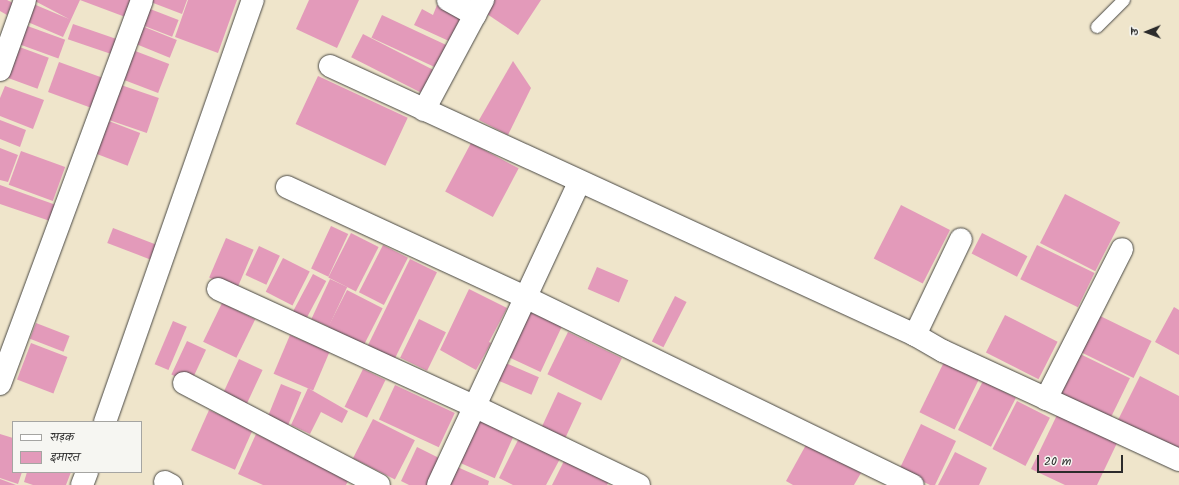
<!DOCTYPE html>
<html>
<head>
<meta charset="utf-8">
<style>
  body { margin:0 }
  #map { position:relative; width:1179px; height:485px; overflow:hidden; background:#efe5cb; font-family:Kalam,"Playpen Sans Deva",sans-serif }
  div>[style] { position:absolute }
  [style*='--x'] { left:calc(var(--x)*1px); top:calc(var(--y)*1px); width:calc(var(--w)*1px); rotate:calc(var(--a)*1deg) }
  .building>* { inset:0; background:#e39aba; transform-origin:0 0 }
  .roads { filter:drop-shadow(0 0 1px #484743) drop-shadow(0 0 1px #484743) }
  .service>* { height:12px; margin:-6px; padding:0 6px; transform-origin:6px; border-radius:6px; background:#fff }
  .minor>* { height:22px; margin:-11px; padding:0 11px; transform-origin:11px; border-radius:11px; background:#fff }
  span { translate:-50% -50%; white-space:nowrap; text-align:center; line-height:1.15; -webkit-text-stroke:3px #f6f6f2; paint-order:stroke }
  .legend { position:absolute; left:12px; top:421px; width:130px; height:52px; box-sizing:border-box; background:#f6f6f2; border:1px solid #a5a5a2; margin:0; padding:5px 7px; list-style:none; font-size:12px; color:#2b2b2b }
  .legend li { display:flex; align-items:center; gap:8px; height:20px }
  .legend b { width:20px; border:1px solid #a5a5a2 }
  .north { position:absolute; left:1127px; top:12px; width:40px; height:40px; -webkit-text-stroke:3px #f6f6f2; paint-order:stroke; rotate:269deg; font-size:11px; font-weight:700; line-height:16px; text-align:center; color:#2b2b2b }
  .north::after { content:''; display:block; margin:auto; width:14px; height:18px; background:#2b2b2b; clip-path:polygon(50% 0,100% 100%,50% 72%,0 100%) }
  .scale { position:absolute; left:1037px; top:455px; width:86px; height:18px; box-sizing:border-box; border:2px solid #2b2b2b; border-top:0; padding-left:5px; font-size:12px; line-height:14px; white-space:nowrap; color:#2b2b2b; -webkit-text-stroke:3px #f6f6f2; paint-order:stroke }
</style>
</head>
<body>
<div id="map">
  <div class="building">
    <div style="clip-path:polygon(0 0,7px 0,13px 3px,7px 15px,0 11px)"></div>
    <div style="clip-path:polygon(33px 0,80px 0,63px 37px,23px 20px,31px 3px,69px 19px)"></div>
    <div style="clip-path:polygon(80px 0,134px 0,128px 18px)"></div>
    <div style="clip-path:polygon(148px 0,187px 0,182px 14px,148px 1px)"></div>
    <div style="clip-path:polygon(188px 0,237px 0,218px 53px,175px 37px)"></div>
    <div style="clip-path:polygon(309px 0,359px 0,337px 48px,296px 29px)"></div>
    <div style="clip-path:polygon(492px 0,541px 0,518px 35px,484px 12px)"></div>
    <div style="clip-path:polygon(437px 5px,464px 18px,451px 42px,414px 25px,422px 9px,433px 15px)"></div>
    <div style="left:145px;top:7px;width:36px;height:18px;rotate:21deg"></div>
    <div style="left:382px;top:15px;width:75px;height:25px;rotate:25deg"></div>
    <div style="left:22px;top:24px;width:46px;height:20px;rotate:20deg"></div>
    <div style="left:73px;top:24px;width:49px;height:16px;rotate:19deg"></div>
    <div style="left:137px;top:24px;width:43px;height:19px;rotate:22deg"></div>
    <div style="left:363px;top:34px;width:83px;height:26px;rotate:27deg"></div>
    <div style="left:14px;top:45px;width:37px;height:33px;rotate:20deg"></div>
    <div style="left:130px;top:49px;width:42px;height:31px;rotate:21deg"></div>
    <div style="clip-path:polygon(513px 61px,531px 88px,508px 135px,479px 120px)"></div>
    <div style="left:59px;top:62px;width:47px;height:32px;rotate:20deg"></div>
    <div style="left:318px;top:76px;width:99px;height:53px;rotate:25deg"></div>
    <div style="left:121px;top:85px;width:40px;height:37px;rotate:19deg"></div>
    <div style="clip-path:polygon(5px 86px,44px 100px,33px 129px,0 116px,0 98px)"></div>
    <div style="left:101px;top:118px;width:42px;height:35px;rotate:21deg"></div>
    <div style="clip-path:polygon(0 120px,26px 130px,20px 147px,0 139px)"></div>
    <div style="left:471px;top:143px;width:54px;height:55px;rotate:28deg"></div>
    <div style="clip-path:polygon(0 148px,18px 155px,8px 182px,0 180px)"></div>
    <div style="left:21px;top:151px;width:47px;height:36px;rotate:20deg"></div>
    <div style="clip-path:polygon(0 185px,56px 205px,50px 221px,0 204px)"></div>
    <div style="left:1065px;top:194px;width:62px;height:55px;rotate:27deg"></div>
    <div style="left:901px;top:205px;width:55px;height:60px;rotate:27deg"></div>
    <div style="left:331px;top:226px;width:19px;height:47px;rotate:25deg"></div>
    <div style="left:113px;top:228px;width:48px;height:16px;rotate:21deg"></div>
    <div style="left:351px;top:233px;width:31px;height:50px;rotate:27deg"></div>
    <div style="left:982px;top:233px;width:51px;height:23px;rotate:27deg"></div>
    <div style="left:226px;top:238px;width:30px;height:43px;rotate:23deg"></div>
    <div style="left:383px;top:245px;width:28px;height:53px;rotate:27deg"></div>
    <div style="left:1037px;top:245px;width:64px;height:38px;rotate:26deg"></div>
    <div style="left:259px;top:246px;width:23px;height:32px;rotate:25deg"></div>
    <div style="left:283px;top:258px;width:30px;height:38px;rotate:27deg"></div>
    <div style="left:410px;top:259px;width:30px;height:99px;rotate:26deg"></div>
    <div style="left:597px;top:267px;width:34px;height:24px;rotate:23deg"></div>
    <div style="left:313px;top:274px;width:15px;height:44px;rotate:28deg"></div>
    <div style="left:330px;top:279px;width:19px;height:44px;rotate:25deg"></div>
    <div style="clip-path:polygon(469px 289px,507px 308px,489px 342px,491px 343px,476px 370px,440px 350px)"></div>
    <div style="left:347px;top:290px;width:40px;height:48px;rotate:27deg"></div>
    <div style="left:675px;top:296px;width:13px;height:51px;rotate:27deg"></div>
    <div style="left:222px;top:303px;width:37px;height:43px;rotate:26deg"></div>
    <div style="clip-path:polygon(1174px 307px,1179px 310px,1179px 355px,1155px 342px)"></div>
    <div style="left:530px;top:312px;width:35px;height:50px;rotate:25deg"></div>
    <div style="left:1094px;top:313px;width:64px;height:41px;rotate:26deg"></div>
    <div style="left:1005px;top:315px;width:59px;height:42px;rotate:27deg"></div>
    <div style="left:419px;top:319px;width:30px;height:43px;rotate:26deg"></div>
    <div style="left:173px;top:321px;width:15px;height:47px;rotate:23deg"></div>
    <div style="left:36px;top:323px;width:36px;height:17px;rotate:21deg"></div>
    <div style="left:568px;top:332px;width:60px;height:47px;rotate:26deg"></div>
    <div style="left:290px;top:335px;width:43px;height:42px;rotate:23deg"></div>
    <div style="left:187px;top:341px;width:21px;height:37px;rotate:25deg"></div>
    <div style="left:31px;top:343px;width:39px;height:39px;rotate:21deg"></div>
    <div style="left:1076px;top:352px;width:60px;height:48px;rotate:26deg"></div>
    <div style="left:239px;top:359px;width:26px;height:40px;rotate:25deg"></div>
    <div style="left:503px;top:362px;width:39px;height:19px;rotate:23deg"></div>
    <div style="left:944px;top:362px;width:39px;height:56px;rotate:26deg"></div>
    <div style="left:363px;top:369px;width:25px;height:42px;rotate:26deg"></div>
    <div style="clip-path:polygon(1140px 376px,1179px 396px,1179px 451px,1118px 420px)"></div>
    <div style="left:983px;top:381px;width:37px;height:55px;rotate:27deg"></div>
    <div style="left:281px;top:384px;width:22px;height:39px;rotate:22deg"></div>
    <div style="left:395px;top:385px;width:66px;height:38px;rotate:25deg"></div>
    <div style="clip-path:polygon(308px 388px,348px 411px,342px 423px,321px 412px,310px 434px,291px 425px)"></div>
    <div style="left:558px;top:392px;width:26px;height:38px;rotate:25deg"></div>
    <div style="left:1017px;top:401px;width:37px;height:54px;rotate:27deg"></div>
    <div style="left:209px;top:410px;width:48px;height:44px;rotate:24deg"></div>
    <div style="clip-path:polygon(1057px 415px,1117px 443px,1097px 485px,1065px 485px,1031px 469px)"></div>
    <div style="left:475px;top:417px;width:43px;height:48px;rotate:24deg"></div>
    <div style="left:373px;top:419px;width:47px;height:44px;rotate:27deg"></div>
    <div style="clip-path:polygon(921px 424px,956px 441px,935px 485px,930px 485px,899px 470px)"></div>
    <div style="clip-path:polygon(0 434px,13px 438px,13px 472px,22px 472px,18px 484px,0 478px)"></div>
    <div style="clip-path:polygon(256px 434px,350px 477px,346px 485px,263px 485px,238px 474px)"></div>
    <div style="clip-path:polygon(521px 434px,562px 455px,546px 485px,513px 485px,499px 478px)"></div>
    <div style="clip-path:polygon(807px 443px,861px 473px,854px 485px,793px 485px,786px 481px)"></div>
    <div style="clip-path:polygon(417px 447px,441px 459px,428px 485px,409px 485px,401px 481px)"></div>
    <div style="clip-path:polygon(955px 452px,987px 468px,979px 485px,938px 485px)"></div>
    <div style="clip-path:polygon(565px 459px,609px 481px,607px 485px,552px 485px)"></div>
    <div style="clip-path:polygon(455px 466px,489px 481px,488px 485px,447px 485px)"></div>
    <div style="clip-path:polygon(27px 472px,71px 472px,66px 485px,33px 485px,24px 482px)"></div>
    <div style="clip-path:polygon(0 479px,16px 485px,0 485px)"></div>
  </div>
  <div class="roads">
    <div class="service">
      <div style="--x:1097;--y:27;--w:38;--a:-45"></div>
    </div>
    <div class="minor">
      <div style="--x:448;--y:0;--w:31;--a:29"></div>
      <div style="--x:330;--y:66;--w:644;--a:24.69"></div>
      <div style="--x:915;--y:335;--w:32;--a:30"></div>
      <div style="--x:943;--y:351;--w:260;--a:24.8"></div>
      <div style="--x:0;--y:70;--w:74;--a:-70.3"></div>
      <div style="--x:424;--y:110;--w:125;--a:-61.8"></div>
      <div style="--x:287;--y:187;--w:262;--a:24.8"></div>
      <div style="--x:525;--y:297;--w:431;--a:25.9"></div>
      <div style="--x:218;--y:289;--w:281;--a:24.6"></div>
      <div style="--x:474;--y:406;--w:183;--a:25.6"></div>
      <div style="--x:915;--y:335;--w:106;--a:-64.4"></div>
      <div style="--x:184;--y:383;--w:220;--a:27.6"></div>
      <div style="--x:0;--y:384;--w:409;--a:-69.7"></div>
      <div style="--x:1046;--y:399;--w:168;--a:-63.1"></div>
      <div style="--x:105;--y:422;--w:447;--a:-70.7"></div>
      <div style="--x:165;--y:482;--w:7;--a:27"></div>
      <div style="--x:82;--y:485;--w:14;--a:-69"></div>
      <div style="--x:438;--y:485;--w:334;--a:-65"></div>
    </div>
  </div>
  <ul class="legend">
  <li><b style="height:5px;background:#fff"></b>सड़क</li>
  <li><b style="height:11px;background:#e39aba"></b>इमारत</li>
  </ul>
  <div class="north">उ</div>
  <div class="scale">20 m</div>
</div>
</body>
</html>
